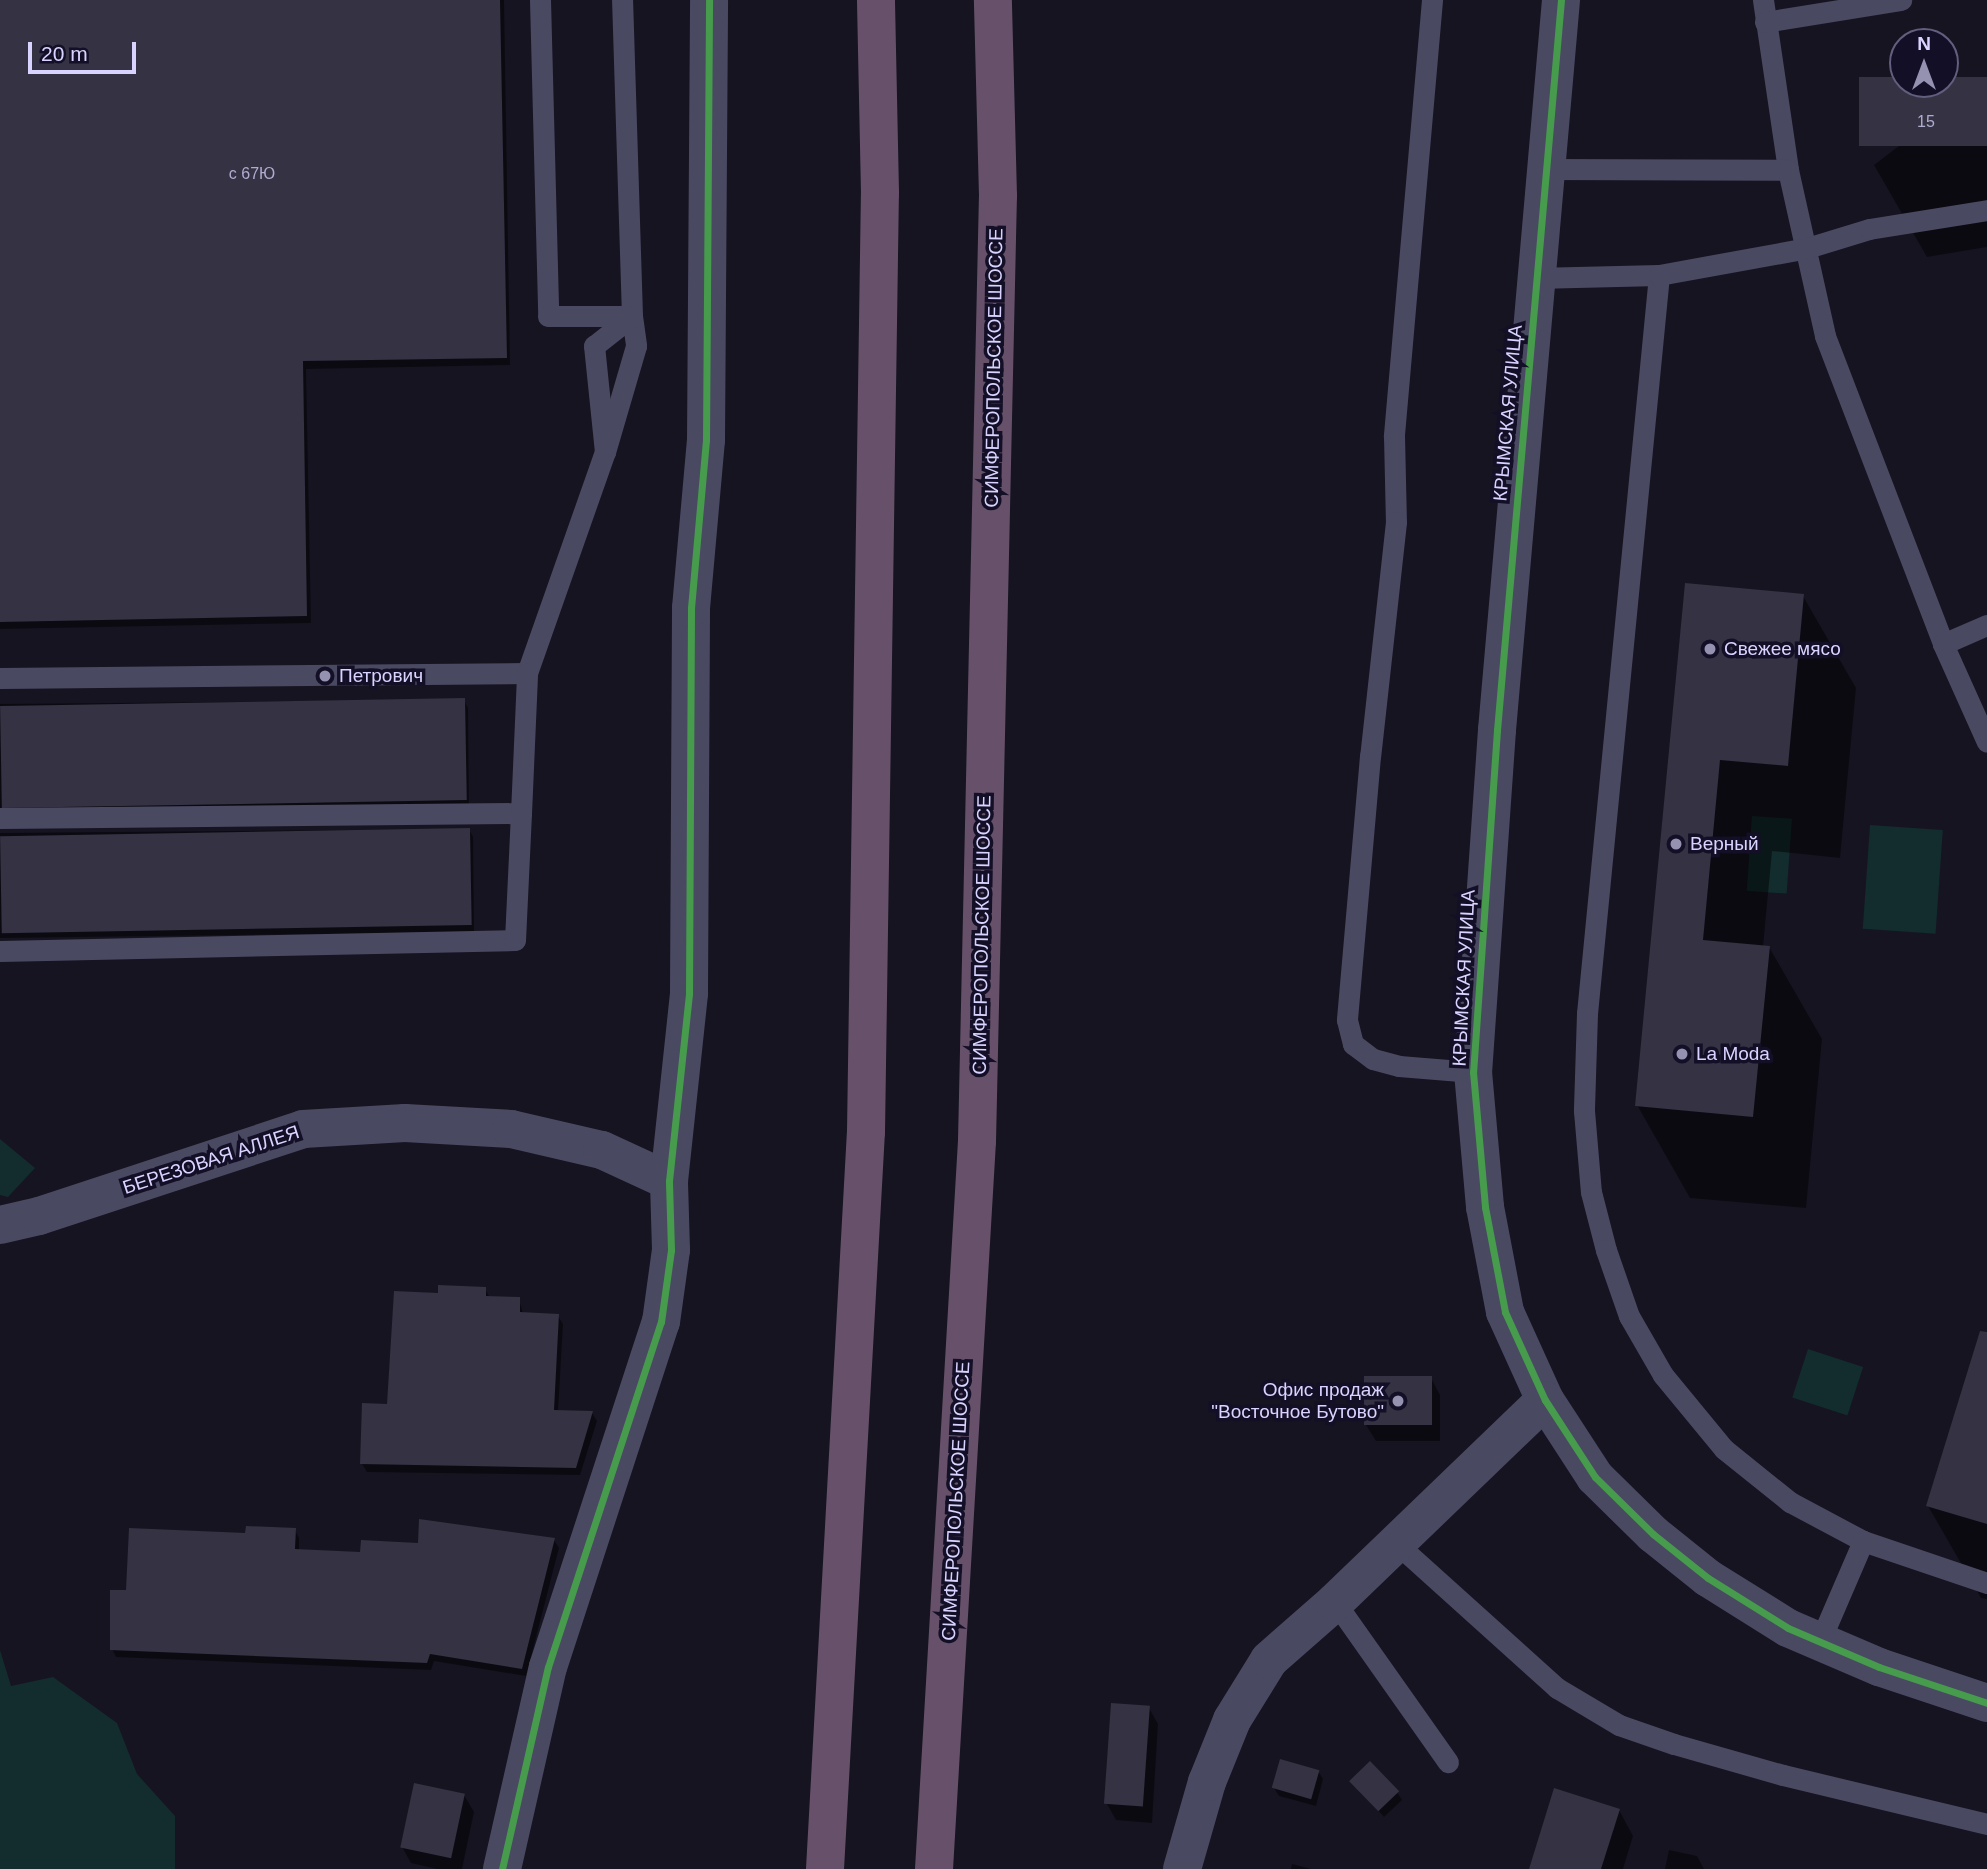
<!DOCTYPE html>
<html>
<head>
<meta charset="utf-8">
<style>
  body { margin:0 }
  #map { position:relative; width:1987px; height:1869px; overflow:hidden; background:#161421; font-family:Arial,sans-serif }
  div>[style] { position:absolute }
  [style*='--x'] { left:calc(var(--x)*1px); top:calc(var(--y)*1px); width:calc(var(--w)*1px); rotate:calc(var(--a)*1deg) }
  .green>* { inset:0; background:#132c2d; transform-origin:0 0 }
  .shadow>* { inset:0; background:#0007 }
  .building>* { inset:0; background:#343243; transform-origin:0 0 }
  .service>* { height:21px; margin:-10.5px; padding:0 10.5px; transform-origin:10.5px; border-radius:10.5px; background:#4a4962 }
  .minor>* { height:38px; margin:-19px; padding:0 19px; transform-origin:19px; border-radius:19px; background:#4a4962 }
  .tertiary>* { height:38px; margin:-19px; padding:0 19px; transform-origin:19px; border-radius:19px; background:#4a4962 }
  .motorway>* { height:38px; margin:-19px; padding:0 19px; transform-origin:19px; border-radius:19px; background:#67516a }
  .cycleway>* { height:7px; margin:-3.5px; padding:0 3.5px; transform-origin:3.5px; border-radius:3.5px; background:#469c4c }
  .dots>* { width:19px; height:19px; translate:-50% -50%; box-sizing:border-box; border:4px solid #130f26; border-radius:50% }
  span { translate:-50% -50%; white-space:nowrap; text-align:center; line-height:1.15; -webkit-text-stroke:7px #130f26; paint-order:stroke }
  .number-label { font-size:16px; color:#b0acd0 }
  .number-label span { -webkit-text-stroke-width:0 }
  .street-label { font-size:19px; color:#d9d4ff }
  .poi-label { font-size:19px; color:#d9d4ff }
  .left { translate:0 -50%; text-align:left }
  .right { translate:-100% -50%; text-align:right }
  .north { position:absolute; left:1889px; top:28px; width:70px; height:70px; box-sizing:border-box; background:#130f26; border:2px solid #625e7d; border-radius:50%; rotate:0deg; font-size:19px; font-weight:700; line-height:28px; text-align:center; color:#d9d4ff }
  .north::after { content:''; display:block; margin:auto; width:24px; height:32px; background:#9591b1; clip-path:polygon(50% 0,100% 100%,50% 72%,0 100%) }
  .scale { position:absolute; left:28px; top:42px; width:108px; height:32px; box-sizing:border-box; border:4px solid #d9d4ff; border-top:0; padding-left:9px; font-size:21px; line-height:24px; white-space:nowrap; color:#d9d4ff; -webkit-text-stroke:5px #130f26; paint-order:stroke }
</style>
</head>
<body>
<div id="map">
  <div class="green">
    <div style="left:1752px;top:816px;width:40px;height:75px;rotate:4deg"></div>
    <div style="left:1870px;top:825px;width:73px;height:104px;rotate:4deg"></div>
    <div style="clip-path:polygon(0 1139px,35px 1168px,8px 1197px,0 1195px)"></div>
    <div style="left:1808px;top:1349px;width:58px;height:51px;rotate:18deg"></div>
    <div style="clip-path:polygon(0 1650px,11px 1686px,53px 1677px,117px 1723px,137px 1774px,175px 1816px,175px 1869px,0 1869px)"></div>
  </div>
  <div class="shadow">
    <div style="clip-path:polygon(0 0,504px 0,510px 365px,306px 369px,311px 623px,0 629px)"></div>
    <div style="clip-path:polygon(1987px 79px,1987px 247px,1927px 257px,1874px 165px)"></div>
    <div style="clip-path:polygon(1686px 585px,1803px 596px,1856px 688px,1840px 858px,1772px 851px,1763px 947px,1769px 947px,1822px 1039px,1806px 1208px,1690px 1198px,1637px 1105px)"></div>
    <div style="clip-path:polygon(464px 700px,468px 708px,469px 808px,0 815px,0 704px)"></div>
    <div style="clip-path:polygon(469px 829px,473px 837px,474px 932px,0 938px,0 833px)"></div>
    <div style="clip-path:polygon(485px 1289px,490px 1298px,519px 1299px,523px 1314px,558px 1316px,563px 1324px,558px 1412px,592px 1413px,597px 1421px,580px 1475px,367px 1472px,362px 1464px,439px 1294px)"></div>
    <div style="clip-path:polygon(1987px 1351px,1987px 1599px,1981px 1598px,1928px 1506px)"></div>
    <div style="clip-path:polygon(1431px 1378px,1440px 1395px,1440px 1441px,1376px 1441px,1366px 1425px)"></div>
    <div style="clip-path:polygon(295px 1530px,299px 1538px,299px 1551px,362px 1553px,420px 1544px,554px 1540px,559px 1548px,526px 1676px,434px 1661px,431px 1670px,116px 1657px,112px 1649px,128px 1592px,247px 1535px)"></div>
    <div style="clip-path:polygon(1149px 1708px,1158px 1724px,1152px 1823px,1116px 1820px,1107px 1804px)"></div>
    <div style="clip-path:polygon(1318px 1771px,1323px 1779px,1316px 1806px,1279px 1796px,1274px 1788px)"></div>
    <div style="clip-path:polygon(1352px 1781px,1397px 1792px,1402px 1800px,1384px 1817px)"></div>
    <div style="clip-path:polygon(464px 1795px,474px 1812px,462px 1869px,437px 1869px,411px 1863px,402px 1847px)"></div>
    <div style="clip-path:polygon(1619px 1810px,1633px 1836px,1623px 1869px,1531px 1869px)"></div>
    <div style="clip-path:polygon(1669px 1850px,1697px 1856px,1704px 1869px,1665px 1869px)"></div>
    <div style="clip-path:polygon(1292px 1864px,1311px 1869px,1291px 1869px)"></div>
  </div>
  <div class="building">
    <div style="clip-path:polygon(0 0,500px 0,507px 358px,303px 361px,307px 616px,0 622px)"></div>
    <div style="left:1987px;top:77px;width:69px;height:128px;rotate:90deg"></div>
    <div style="clip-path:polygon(1685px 583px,1804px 594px,1788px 766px,1720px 760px,1703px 940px,1770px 946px,1753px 1117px,1635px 1106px)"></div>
    <div style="left:465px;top:698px;width:102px;height:465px;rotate:89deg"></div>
    <div style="left:470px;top:828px;width:97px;height:470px;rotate:89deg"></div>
    <div style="clip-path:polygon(438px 1285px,486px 1287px,486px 1296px,520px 1297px,520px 1312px,559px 1314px,554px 1410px,593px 1411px,576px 1468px,360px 1464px,362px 1403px,387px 1404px,394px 1291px,438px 1293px)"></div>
    <div style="clip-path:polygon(1980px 1331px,1987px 1332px,1987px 1524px,1926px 1506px)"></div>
    <div style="left:1364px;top:1376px;width:68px;height:49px"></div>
    <div style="clip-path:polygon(419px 1519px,555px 1538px,522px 1669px,430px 1654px,427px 1663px,110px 1650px,110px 1590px,126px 1590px,129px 1528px,245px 1533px,246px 1526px,296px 1528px,295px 1549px,360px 1552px,361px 1540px,418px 1543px)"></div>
    <div style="left:1111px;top:1703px;width:39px;height:101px;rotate:4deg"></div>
    <div style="left:1280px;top:1759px;width:41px;height:30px;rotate:16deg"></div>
    <div style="left:1370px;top:1761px;width:42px;height:29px;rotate:46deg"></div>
    <div style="left:414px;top:1783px;width:52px;height:66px;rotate:12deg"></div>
    <div style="clip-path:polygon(1554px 1788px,1620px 1809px,1601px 1869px,1529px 1869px)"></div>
  </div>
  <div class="service">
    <div style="--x:540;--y:0;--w:316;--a:88.5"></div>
    <div style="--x:548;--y:316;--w:84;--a:0"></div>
    <div style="--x:632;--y:316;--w:316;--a:-91.8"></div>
    <div style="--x:1432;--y:0;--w:438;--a:95"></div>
    <div style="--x:1394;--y:436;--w:86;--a:88.7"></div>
    <div style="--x:1396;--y:522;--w:235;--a:96.3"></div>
    <div style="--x:1370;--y:756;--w:265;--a:95"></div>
    <div style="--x:1347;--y:1020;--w:25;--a:76"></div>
    <div style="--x:1353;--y:1044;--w:25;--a:37"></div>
    <div style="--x:1373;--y:1059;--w:27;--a:15"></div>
    <div style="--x:1399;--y:1066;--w:74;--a:4.6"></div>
    <div style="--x:1763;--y:0;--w:172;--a:81.6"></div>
    <div style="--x:1765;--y:22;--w:138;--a:-9.2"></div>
    <div style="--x:1545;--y:169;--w:243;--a:0.2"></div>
    <div style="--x:1788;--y:170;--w:170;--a:77.4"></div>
    <div style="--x:1825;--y:336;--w:330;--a:69"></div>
    <div style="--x:1943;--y:644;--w:107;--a:65.8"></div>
    <div style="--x:1659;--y:275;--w:742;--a:95.57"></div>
    <div style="--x:1587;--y:1013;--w:98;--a:91.8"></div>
    <div style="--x:1584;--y:1111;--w:81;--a:85.1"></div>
    <div style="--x:1591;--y:1192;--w:60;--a:75.5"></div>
    <div style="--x:1606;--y:1250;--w:70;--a:70.8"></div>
    <div style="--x:1629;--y:1316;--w:68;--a:60"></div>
    <div style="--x:1663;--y:1375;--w:96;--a:50.5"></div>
    <div style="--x:1724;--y:1449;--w:85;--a:38.8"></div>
    <div style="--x:1790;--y:1502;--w:83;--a:28.1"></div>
    <div style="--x:1863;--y:1541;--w:131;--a:18.7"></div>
    <div style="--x:1535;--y:278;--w:124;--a:-1.4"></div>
    <div style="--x:1659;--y:275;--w:150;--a:-10.3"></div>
    <div style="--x:1807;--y:248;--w:65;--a:-17"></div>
    <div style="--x:1869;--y:229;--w:120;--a:-9.1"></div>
    <div style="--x:632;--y:316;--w:30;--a:82"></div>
    <div style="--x:636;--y:346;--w:110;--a:106.3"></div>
    <div style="--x:605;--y:452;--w:107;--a:-95.9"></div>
    <div style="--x:594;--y:346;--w:48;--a:-38.3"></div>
    <div style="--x:1943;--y:644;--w:48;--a:-23.4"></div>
    <div style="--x:0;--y:678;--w:527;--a:-0.54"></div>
    <div style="--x:527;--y:673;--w:234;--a:-70.6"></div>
    <div style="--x:0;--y:818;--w:521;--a:-0.55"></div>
    <div style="--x:521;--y:813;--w:140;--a:-87.5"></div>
    <div style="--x:0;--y:951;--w:515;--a:-1.22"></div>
    <div style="--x:515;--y:940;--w:127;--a:-87.3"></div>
    <div style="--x:1396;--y:1543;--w:217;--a:42"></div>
    <div style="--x:1557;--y:1688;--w:72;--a:30.8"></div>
    <div style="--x:1619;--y:1725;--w:58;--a:19.1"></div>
    <div style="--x:1674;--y:1744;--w:113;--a:15.9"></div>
    <div style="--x:1783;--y:1775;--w:210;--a:13.5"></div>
    <div style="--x:1335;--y:1602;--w:196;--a:54.8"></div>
    <div style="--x:1820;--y:1641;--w:109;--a:-66.7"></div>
  </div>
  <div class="minor">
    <div style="--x:0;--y:1225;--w:40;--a:-13"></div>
    <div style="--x:39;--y:1216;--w:278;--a:-18.2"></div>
    <div style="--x:303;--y:1129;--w:102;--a:-3.4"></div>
    <div style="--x:405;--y:1123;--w:106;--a:3.2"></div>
    <div style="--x:511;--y:1129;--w:93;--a:13"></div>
    <div style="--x:602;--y:1150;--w:74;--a:24.8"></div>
  </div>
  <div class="tertiary">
    <div style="--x:1561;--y:0;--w:733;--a:95.01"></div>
    <div style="--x:1497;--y:730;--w:343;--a:94"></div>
    <div style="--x:1473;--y:1072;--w:136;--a:84.9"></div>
    <div style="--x:1485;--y:1207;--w:107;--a:79.2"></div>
    <div style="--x:1505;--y:1312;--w:97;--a:65.6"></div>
    <div style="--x:1545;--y:1400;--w:92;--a:57"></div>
    <div style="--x:1595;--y:1477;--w:81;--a:44.5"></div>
    <div style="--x:1653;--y:1534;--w:70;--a:38.7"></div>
    <div style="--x:1708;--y:1578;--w:94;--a:32"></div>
    <div style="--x:1788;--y:1628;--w:99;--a:23.2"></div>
    <div style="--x:1879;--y:1667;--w:114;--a:18.4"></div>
    <div style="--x:502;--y:1869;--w:207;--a:-77.2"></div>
    <div style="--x:548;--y:1667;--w:363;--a:-71.9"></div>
    <div style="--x:661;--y:1322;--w:73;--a:-82.1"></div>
    <div style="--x:671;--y:1250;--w:69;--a:-91.7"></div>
    <div style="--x:669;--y:1181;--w:189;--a:-83.9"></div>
    <div style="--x:689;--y:993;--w:385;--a:-89.7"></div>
    <div style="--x:691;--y:608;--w:169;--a:-84.9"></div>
    <div style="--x:706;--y:440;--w:440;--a:-89.6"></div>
    <div style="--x:1182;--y:1869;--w:91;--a:-74"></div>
    <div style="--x:1207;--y:1782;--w:67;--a:-68"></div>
    <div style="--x:1232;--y:1720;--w:70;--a:-58.3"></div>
    <div style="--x:1269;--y:1660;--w:88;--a:-41.3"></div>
    <div style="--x:1335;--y:1602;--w:291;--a:-43.9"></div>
  </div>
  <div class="motorway">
    <div style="--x:825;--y:1869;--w:738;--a:-86.82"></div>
    <div style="--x:866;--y:1132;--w:939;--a:-89.15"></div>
    <div style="--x:880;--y:193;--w:193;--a:-91.2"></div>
    <div style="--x:934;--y:1869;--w:729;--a:-86.62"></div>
    <div style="--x:977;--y:1141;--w:945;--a:-88.73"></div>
    <div style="--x:998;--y:196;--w:196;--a:-91.5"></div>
  </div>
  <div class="cycleway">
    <div style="--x:1561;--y:0;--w:733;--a:95.01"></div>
    <div style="--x:1497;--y:730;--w:343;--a:94"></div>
    <div style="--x:1473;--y:1072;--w:136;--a:84.9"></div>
    <div style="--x:1485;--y:1207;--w:107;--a:79.2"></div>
    <div style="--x:1505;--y:1312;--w:97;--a:65.6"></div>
    <div style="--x:1545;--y:1400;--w:92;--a:57"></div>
    <div style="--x:1595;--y:1477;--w:81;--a:44.5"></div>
    <div style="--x:1653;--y:1534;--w:70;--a:38.7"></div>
    <div style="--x:1708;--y:1578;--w:94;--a:32"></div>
    <div style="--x:1788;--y:1628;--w:99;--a:23.2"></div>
    <div style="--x:1879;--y:1667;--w:114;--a:18.4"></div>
    <div style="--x:502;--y:1869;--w:207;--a:-77.2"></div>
    <div style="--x:548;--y:1667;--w:363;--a:-71.9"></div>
    <div style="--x:661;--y:1322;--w:73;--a:-82.1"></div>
    <div style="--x:671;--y:1250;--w:69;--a:-91.7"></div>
    <div style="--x:669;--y:1181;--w:189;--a:-83.9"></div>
    <div style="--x:689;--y:993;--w:385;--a:-89.7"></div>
    <div style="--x:691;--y:608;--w:169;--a:-84.9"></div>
    <div style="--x:706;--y:440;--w:440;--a:-89.6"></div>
  </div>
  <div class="dots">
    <div style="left:1710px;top:649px;background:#9591b1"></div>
    <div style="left:325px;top:676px;background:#9591b1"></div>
    <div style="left:1676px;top:844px;background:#9591b1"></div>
    <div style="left:1682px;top:1054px;background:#9591b1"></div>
    <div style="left:1398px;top:1401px;background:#9591b1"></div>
  </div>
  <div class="number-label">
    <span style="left:1926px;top:122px">15</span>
    <span style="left:252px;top:174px">с 67Ю</span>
  </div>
  <div class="street-label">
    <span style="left:994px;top:368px;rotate:-89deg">СИМФЕРОПОЛЬСКОЕ ШОССЕ</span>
    <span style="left:1508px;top:413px;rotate:-85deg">КРЫМСКАЯ УЛИЦА</span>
    <span style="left:982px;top:935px;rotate:-89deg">СИМФЕРОПОЛЬСКОЕ ШОССЕ</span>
    <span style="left:1464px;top:978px;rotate:-87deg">КРЫМСКАЯ УЛИЦА</span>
    <span style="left:211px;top:1160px;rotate:-18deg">БЕРЕЗОВАЯ АЛЛЕЯ</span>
    <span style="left:956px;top:1501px;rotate:-87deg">СИМФЕРОПОЛЬСКОЕ ШОССЕ</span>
  </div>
  <div class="poi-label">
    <span class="left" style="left:1724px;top:649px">Свежее мясо</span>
    <span class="left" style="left:339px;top:676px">Петрович</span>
    <span class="left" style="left:1690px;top:844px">Верный</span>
    <span class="left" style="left:1696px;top:1054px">La Moda</span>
    <span class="right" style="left:1384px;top:1401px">Офис продаж<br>"Восточное Бутово"</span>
  </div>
  <div class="north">N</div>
  <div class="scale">20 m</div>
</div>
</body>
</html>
